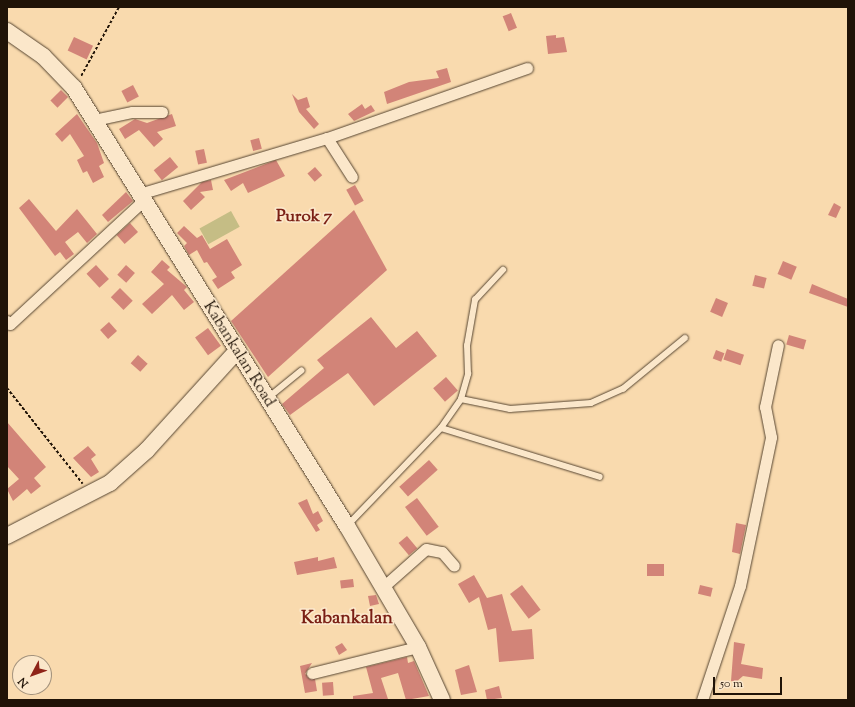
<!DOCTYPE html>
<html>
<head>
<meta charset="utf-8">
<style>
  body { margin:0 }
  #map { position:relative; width:855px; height:707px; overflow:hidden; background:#f9daae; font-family:"Sorts Mill Goudy",serif }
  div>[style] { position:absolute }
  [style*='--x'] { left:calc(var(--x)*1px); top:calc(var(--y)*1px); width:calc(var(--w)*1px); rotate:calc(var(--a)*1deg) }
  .green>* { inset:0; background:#c5bd85; transform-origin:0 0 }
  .building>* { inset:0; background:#d28478; transform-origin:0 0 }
  .path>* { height:1.5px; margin-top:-0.75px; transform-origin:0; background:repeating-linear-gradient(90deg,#201307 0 3px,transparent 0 5px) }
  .roads { filter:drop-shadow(0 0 1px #564531) drop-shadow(0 0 1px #564531) }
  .lane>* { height:5.5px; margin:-2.75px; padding:0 2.75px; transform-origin:2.75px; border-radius:2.75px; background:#fbe7ca }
  .street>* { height:11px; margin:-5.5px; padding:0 5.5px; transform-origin:5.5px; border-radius:5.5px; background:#fbe7ca }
  .secondary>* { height:16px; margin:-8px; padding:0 8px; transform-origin:8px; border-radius:8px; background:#fbe7ca }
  span { translate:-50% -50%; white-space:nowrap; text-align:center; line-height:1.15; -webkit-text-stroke:3.5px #fbe7ca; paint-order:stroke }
  .street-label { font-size:16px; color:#201307 }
  .neighbourhood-label { font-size:17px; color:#7a1f14; font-weight:700 }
  .quarter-label { font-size:18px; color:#7a1f14; font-weight:700 }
  .frame { position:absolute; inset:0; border:8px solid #201307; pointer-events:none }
  .north { position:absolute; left:12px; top:655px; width:40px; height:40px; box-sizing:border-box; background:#fbe7ca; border:1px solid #a3927c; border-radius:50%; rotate:229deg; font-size:11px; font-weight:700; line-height:16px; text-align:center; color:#201307 }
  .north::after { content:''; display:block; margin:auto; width:14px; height:18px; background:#8f2418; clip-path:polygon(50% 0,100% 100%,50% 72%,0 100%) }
  .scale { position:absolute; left:713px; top:677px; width:69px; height:18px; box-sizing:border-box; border:2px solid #201307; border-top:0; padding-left:5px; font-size:12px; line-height:14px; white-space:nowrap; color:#201307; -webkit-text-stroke:3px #fbe7ca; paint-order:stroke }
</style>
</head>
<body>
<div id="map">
  <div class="green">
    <div style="left:231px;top:211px;width:18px;height:36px;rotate:61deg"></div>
  </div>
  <div class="building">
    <div style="left:511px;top:13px;width:16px;height:9px;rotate:68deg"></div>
    <div style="clip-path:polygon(556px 35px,556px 38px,564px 37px,567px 52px,548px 54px,546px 36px)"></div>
    <div style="left:74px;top:37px;width:21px;height:15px;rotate:25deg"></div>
    <div style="clip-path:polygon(447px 68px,451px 82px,387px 104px,384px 92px,409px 82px,439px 78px,436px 71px)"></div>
    <div style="left:133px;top:85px;width:13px;height:13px;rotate:63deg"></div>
    <div style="left:61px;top:90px;width:10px;height:15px;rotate:45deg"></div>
    <div style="clip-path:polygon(292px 94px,298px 100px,307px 97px,310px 107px,306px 109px,319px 124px,314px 129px,299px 112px)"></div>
    <div style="clip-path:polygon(362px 104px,365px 109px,371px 105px,375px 111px,354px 121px,348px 114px)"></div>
    <div style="clip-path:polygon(77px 114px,97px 143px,104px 163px,99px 166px,104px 177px,93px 183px,87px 171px,83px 173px,77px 160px,84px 156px,70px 134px,62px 142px,55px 134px)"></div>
    <div style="clip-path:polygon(172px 114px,176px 126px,157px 132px,163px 139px,154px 147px,139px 130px,125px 139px,119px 129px,135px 119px,147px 123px)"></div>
    <div style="left:259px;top:138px;width:11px;height:9px;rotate:75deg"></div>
    <div style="left:204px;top:149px;width:14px;height:9px;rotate:78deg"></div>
    <div style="left:170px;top:157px;width:13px;height:21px;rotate:51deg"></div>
    <div style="clip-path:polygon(276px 160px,285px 176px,248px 193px,243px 183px,231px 191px,224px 180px)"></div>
    <div style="left:315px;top:167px;width:11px;height:10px;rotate:49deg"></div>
    <div style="clip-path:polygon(211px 180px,213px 190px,200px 192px,205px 197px,191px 210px,183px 201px,202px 182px)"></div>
    <div style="left:355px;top:185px;width:18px;height:10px;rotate:61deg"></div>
    <div style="clip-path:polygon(126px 192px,133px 201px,108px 222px,102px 215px)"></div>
    <div style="clip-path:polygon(29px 199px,56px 231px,77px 209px,97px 234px,87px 243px,78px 232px,65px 242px,74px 254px,66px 260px,60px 252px,55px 256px,19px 208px)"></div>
    <div style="clip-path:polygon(834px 203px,841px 207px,836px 218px,828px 215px)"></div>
    <div style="clip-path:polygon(354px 210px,387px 270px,268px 377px,231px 321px)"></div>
    <div style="left:130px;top:223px;width:12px;height:18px;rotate:48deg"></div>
    <div style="clip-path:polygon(184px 226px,197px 238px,202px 235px,210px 249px,227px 239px,242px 265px,231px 272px,235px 278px,218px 289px,212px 280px,217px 277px,207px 262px,204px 263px,197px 250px,189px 255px,184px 246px,187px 243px,177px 233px)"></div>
    <div style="clip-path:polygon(162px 260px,170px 267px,167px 270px,187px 287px,184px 290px,194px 302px,184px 310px,172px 295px,152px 314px,142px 304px,164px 284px,151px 272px)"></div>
    <div style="left:783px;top:261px;width:15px;height:14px;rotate:23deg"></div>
    <div style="left:96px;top:265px;width:19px;height:13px;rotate:47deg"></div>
    <div style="left:126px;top:265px;width:12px;height:13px;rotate:42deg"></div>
    <div style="left:755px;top:275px;width:12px;height:11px;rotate:14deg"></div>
    <div style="clip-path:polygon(812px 284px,848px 299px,848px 307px,809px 293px)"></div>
    <div style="left:120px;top:288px;width:18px;height:13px;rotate:45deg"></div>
    <div style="left:716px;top:298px;width:13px;height:15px;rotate:23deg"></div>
    <div style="clip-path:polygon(371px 317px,396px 348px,417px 331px,437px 356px,374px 406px,348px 373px,290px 415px,282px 404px,324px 368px,317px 360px)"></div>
    <div style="left:109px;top:322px;width:12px;height:12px;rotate:48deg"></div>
    <div style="left:208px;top:328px;width:22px;height:16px;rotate:54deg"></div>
    <div style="left:789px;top:335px;width:18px;height:10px;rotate:16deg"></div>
    <div style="left:727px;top:349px;width:18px;height:11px;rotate:19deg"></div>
    <div style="left:716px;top:350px;width:9px;height:9px;rotate:21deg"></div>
    <div style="left:138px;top:355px;width:13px;height:11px;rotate:42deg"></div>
    <div style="left:446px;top:377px;width:18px;height:17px;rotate:49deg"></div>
    <div style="clip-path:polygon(7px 422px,46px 467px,34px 478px,41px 486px,31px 494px,27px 489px,13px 501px,7px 489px,19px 479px,7px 466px)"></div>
    <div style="clip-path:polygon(88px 446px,96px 455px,91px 459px,99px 472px,91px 477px,73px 458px)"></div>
    <div style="left:429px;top:460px;width:13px;height:40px;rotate:48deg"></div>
    <div style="left:417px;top:498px;width:36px;height:15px;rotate:53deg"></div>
    <div style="clip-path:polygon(307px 499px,313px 514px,318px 511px,323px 521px,317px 525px,320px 530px,316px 532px,298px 503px)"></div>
    <div style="clip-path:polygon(736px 523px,746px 525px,740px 554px,732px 552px)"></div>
    <div style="left:407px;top:536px;width:16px;height:11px;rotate:50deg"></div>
    <div style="clip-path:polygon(318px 557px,318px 561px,334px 557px,337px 568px,297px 575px,294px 562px)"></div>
    <div style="left:664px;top:564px;width:12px;height:17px;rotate:90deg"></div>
    <div style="clip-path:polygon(474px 575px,487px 598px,502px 594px,512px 631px,532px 629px,534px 659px,499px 662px,496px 628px,488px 630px,479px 597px,469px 603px,458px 584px)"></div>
    <div style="left:353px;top:579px;width:8px;height:13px;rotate:83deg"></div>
    <div style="left:522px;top:585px;width:31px;height:15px;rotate:53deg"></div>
    <div style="left:700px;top:585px;width:13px;height:9px;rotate:13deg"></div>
    <div style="clip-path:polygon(376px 595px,379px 604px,370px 606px,368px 596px)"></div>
    <div style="clip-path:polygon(734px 642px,745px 644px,741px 664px,763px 668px,762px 679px,743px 676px,736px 682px,731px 681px)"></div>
    <div style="clip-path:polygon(342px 643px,347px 650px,339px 655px,335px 647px)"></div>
    <div style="clip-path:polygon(407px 657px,408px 663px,414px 661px,429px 696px,406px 700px,398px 673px,381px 678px,388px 699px,353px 700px,353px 696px,373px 693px,366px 667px)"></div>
    <div style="clip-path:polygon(312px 663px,305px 674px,315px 679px,317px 691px,305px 693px,300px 666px)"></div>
    <div style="clip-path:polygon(469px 665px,477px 692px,461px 695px,455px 670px)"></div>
    <div style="left:333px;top:682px;width:13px;height:11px;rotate:86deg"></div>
    <div style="clip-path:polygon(499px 686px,502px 698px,487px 700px,485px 690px)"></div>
  </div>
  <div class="path">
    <div style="--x:81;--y:76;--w:79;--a:-61.2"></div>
    <div style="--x:7;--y:388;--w:122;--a:51.6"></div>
  </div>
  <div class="roads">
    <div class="lane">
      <div style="--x:268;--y:398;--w:43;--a:-39.3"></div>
      <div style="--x:461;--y:399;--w:50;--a:11.5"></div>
      <div style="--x:510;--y:409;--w:81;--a:-4.2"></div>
      <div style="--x:591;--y:403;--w:35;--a:-24"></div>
      <div style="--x:623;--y:389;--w:80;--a:-39.4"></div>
      <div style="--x:441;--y:428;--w:166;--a:17.1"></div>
      <div style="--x:348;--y:525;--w:134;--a:-46.2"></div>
      <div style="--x:441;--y:428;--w:35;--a:-55"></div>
      <div style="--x:461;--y:399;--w:26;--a:-74"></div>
      <div style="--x:468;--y:374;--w:28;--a:-92"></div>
      <div style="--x:467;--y:346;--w:47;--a:-80.1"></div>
      <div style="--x:475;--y:300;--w:41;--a:-47"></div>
    </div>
    <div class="street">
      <div style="--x:94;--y:120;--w:39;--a:-12"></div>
      <div style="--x:132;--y:112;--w:30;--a:0"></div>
      <div style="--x:327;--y:138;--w:46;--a:57.3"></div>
      <div style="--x:139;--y:194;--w:196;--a:-16.6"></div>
      <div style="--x:327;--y:138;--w:212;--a:-19.3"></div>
      <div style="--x:7;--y:321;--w:4;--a:45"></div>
      <div style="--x:10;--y:324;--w:181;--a:-42.8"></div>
      <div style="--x:383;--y:587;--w:57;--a:-41.5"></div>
      <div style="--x:426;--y:549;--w:16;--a:11"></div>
      <div style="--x:442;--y:552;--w:18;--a:49"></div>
      <div style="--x:312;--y:673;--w:109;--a:-13.8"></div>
      <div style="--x:702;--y:700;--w:120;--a:-71.6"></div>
      <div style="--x:740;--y:586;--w:152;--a:-78.2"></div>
      <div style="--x:771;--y:437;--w:31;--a:-101"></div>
      <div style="--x:765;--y:407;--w:63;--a:-78.2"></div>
    </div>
    <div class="secondary">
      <div style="--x:7;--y:31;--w:44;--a:34.8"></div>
      <div style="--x:43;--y:56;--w:45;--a:45.9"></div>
      <div style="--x:74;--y:88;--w:516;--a:58.07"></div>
      <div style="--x:347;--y:526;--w:140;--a:59.6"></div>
      <div style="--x:418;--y:647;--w:58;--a:65.6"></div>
      <div style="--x:7;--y:536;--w:116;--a:-27.2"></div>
      <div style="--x:110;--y:483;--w:50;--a:-41.7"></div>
      <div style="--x:147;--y:450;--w:132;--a:-47.8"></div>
    </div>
  </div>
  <div class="street-label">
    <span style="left:238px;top:355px;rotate:58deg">Kabankalan Road</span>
  </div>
  <div class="neighbourhood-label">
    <span style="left:304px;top:218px">Purok 7</span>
  </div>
  <div class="quarter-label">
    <span style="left:347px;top:619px">Kabankalan</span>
  </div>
  <div class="frame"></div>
  <div class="north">N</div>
  <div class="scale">50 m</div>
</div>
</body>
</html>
